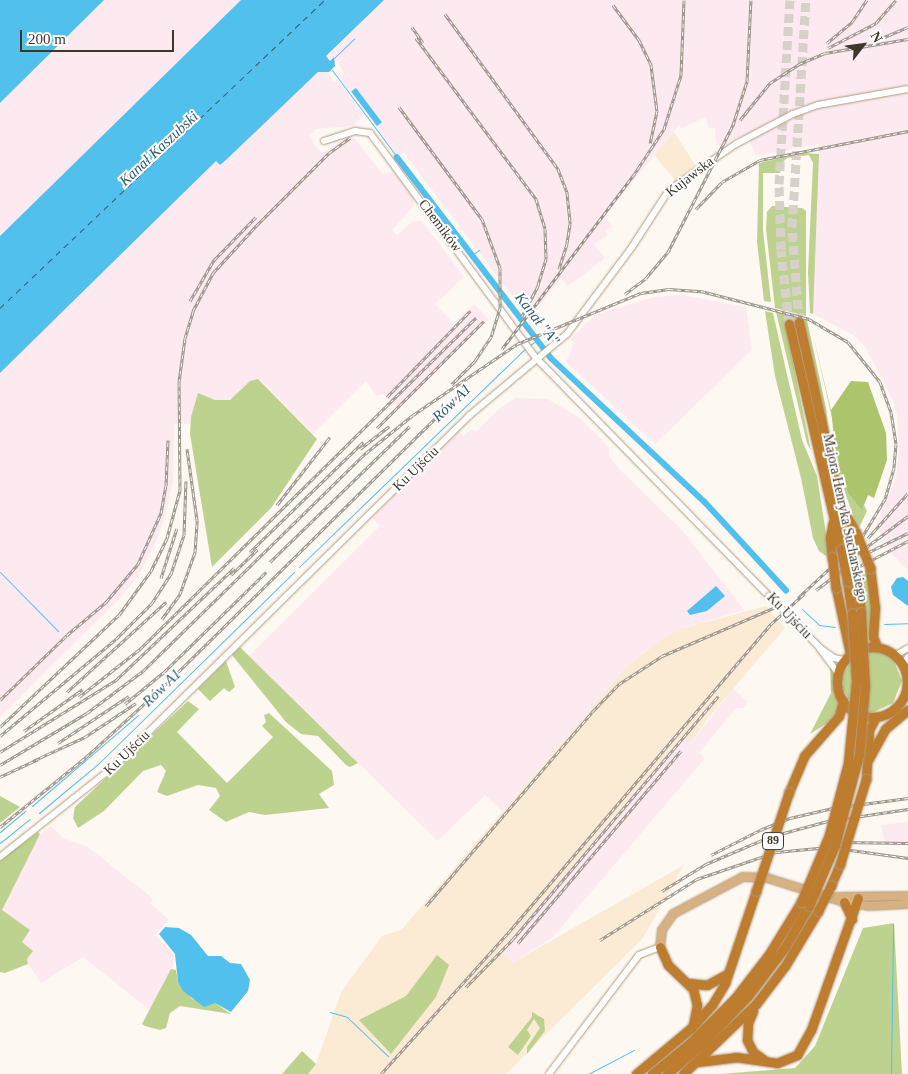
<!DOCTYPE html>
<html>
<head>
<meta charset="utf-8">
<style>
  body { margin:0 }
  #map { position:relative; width:908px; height:1074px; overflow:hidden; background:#fdf8f2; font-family:"Times New Roman",serif }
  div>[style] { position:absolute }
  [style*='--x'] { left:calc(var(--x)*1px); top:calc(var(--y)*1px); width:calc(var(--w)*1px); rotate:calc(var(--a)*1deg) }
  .built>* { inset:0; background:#fcebd4 }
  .industrial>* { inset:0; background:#fde9f0 }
  .green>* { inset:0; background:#bed28f }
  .forest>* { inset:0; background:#acc56d }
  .water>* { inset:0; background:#51c0ec; transform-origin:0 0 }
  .stream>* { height:1px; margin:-0.5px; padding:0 0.5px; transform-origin:0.5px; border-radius:0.5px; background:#51c0ec }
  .canal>* { height:5.5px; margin:-2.75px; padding:0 2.75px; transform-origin:2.75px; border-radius:2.75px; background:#51c0ec }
  .ferry>* { height:1px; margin-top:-0.5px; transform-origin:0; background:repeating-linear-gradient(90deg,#2e5b6e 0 6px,transparent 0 11px) }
  .highway-tunnel>* { height:9px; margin-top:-4.5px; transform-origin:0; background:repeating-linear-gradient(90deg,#d7d1ca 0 9px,transparent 0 13.5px) }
  .roads { filter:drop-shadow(0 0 1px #af997c) drop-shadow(0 0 1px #af997c) }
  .minor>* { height:6px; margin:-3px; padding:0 3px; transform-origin:3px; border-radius:3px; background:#fff }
  .major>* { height:8px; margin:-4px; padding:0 4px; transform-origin:4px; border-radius:4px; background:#d8b182 }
  .highway>* { height:9px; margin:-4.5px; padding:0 4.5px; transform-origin:4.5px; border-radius:4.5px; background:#be7d2e }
  .highway>.ring { margin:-4.5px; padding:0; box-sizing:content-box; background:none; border:9px solid #be7d2e; border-radius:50% }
  .rail>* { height:3px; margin-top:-1.5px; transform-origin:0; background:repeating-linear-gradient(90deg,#fff 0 4px,#999288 0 8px); box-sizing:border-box; border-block:1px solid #999288 }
  .bridges { filter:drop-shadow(0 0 1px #af997c) drop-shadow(0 0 1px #af997c) }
  .minor-bridge>* { height:6px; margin:-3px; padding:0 3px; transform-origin:3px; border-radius:3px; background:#fff }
  .highway-bridge>* { height:9px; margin:-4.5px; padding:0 4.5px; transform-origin:4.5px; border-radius:4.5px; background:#be7d2e }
  span { translate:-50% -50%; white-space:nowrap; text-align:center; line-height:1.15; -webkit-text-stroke:4px #fff; paint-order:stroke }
  .shield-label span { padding:1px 4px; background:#fff; border:1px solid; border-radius:4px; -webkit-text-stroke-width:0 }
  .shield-label { font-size:12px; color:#40372b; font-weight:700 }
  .street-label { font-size:14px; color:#40372b }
  .water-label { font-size:15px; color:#2e5b6e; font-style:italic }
  .north { position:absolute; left:838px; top:20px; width:50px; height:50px; -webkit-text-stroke:4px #fff; paint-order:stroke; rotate:60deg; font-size:14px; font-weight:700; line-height:20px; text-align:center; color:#40372b }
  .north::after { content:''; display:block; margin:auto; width:18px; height:22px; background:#40372b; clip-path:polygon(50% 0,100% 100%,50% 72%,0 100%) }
  .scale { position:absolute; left:20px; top:30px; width:154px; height:22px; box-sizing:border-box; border:2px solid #40372b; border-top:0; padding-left:6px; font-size:15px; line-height:18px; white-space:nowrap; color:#40372b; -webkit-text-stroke:4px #fff; paint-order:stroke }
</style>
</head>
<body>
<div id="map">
  <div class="built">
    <div style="clip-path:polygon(674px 132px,696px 166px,675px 180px,654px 155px)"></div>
    <div style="clip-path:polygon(766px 606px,785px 628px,709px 717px,690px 744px,682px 738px,512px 963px,684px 865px,643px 938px,506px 1074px,308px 1074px,316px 1064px,341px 992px,382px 936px,401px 930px,627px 666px,661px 639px,680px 629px)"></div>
  </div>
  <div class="industrial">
    <div style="clip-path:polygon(104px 0,241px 0,0 236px,0 103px)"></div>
    <div style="clip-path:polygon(384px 0,908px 0,908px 570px,891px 553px,876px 525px,896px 478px,899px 449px,897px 415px,893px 400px,866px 348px,853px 335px,813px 314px,813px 236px,819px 144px,756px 156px,747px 134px,731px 140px,725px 147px,716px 143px,715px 128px,709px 128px,705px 117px,681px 129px,679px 125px,605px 216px,612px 226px,605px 231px,608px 235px,594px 244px,605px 258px,568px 286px,561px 278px,530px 319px,404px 153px,397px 154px,339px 77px,344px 73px,336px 60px,326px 57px)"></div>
    <div style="clip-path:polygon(327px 70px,333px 82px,337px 79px,364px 115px,352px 126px,316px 129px,310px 135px,314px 144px,322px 153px,349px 136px,353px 137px,383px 174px,394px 172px,414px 198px,414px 206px,392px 230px,397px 235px,413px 221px,422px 221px,464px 277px,435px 304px,453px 323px,474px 304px,489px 319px,399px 408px,383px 394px,377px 396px,366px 381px,313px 434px,262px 381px,250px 381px,230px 400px,215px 400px,198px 393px,190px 424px,174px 424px,173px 481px,166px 513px,155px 544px,138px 576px,120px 598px,0 717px,0 373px,216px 160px,278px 110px,319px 72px)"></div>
    <div style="clip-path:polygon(682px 295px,746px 307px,752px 350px,655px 444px,566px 362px,574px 343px,570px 339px,595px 315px,654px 297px)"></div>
    <div style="clip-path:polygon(516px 398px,548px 399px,580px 418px,609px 447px,609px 456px,621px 471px,682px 530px,744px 610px,680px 629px,647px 649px,627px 666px,502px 811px,485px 795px,438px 841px,249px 656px,380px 526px,372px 518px,458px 432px,464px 436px,472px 429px,476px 432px,498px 410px)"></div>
    <div style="clip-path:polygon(733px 689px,748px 702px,743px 708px,736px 708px,699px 753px,705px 758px,552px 938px,512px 963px,500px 951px,682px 737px,690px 744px)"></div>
    <div style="clip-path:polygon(908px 822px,908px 842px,885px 843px,881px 825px)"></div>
    <div style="clip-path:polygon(51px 826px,63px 838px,88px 847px,152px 898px,151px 904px,169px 920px,155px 935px,174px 954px,173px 966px,150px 1010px,83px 957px,41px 983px,28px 964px,27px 959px,33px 951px,21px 942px,1px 910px,40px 834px)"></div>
  </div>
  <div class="green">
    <div style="clip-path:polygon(804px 153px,819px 154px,813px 314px,810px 313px,808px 272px,813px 163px,809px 155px,787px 158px,782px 163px,780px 173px,763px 173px,763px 230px,771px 302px,764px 301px,757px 242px,759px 163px)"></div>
    <div style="clip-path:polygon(772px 206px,802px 208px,806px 211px,806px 316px,775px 308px,766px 229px,767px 212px)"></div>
    <div style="clip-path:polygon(765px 311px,773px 313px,802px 440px,817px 476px,830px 559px,819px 551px,813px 538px,801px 478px,775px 376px)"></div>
    <div style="clip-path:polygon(776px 312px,807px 320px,826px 408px,831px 446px,803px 322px,785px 324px,811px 451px,807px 443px)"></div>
    <div style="clip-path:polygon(811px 326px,836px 431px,839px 467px,862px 509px,864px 505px,867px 511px,858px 530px,836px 466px,832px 418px)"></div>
    <div style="clip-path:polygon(258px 379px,317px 439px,271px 508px,212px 567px,190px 434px,191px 417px,198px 393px,215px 400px,230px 400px,250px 381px)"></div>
    <div style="clip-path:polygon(867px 569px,872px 601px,871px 634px,868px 635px,859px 574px)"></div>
    <div style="clip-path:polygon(240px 647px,249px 656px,358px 763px,350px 767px,346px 765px,318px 736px,301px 734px,286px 722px,232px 655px)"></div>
    <div style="clip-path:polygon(869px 651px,883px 653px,894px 661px,902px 681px,893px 703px,874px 712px,868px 712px)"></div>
    <div style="clip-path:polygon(852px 659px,852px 704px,843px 690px,842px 677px)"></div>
    <div style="clip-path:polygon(226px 661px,235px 687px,229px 692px,224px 688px,210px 701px,198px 689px)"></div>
    <div style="clip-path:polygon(830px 667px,834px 673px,839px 709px,829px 722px,810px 734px,831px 693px)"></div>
    <div style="clip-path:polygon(188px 701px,199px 709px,177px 732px,227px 783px,273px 737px,262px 726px,266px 722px,264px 715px,269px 713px,332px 771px,334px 785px,319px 794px,329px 808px,265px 815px,249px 812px,226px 822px,209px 810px,220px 796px,216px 788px,198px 785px,167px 796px,157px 792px,166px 771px,161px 765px,143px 771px,104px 811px,78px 828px,73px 818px,75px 807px)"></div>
    <div style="clip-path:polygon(0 796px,20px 807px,0 823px)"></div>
    <div style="clip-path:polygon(38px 832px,40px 834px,2px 910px,30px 930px,22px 942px,33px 951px,27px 959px,28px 964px,5px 973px,0 972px,0 860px)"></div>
    <div style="clip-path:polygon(894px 923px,902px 1074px,720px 1074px,795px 1068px,815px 1046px,863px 928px)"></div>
    <div style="clip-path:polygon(437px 955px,449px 965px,436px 997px,391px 1054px,359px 1020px,406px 996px)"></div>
    <div style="clip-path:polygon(171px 969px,176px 970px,178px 982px,192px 999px,215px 1003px,231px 1014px,180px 1006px,170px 1013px,166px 1028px,160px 1030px,145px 1026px,142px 1024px)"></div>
    <div style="clip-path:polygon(532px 1012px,544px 1019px,545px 1031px,527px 1054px,527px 1047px,540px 1028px,534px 1019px,527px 1030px,531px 1036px,518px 1055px,508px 1047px,532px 1017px)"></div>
    <div style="clip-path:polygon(302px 1051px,316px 1064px,308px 1074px,282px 1074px)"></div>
  </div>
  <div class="forest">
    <div style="clip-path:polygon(851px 381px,868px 382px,886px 433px,887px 460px,874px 498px,868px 495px,862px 510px,848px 493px,839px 467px,831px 410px)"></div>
  </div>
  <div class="water">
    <div style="clip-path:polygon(0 0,104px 0,0 103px)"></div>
    <div style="clip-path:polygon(241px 0,384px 0,326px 56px,330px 61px,334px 57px,335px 66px,329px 72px,318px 72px,227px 159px,220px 165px,216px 161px,0 373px,0 236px)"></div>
    <div style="left:356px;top:88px;width:43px;height:6px;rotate:53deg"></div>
    <div style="clip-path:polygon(903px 577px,908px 581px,908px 606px,893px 595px,891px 587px,897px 578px)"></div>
    <div style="clip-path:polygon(716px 586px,725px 596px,707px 611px,690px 615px,687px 611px)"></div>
    <div style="clip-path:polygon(165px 927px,179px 928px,191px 935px,208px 956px,221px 956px,230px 963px,241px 964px,250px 980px,248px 991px,231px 1012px,215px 1003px,204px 1007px,183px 991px,178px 982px,175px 954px,159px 934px)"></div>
  </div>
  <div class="stream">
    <div style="--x:334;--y:58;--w:28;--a:-44"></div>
    <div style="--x:332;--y:70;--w:109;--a:53.2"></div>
    <div style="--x:472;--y:255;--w:9;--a:-36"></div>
    <div style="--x:530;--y:345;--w:7;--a:-34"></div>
    <div style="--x:299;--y:567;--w:314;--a:-44"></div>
    <div style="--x:0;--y:572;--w:83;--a:45.5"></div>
    <div style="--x:802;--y:609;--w:23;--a:43"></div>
    <div style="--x:819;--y:625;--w:16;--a:7"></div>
    <div style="--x:884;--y:624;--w:24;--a:-2"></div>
    <div style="--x:32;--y:806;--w:140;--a:-40.6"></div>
    <div style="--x:39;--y:813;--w:78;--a:-39.8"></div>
    <div style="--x:99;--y:763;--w:273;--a:-44.4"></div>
    <div style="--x:0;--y:832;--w:33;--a:-40"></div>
    <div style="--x:0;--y:843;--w:38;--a:-39"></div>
    <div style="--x:330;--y:1012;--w:18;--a:16"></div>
    <div style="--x:347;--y:1017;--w:57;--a:43.6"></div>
    <div style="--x:588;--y:1074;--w:52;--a:-27.6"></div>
    <div style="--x:891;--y:1074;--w:150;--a:-89.2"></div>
  </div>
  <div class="canal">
    <div style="--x:397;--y:157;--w:253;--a:52.5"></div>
    <div style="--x:551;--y:358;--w:211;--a:43.1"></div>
    <div style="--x:705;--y:502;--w:120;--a:47.4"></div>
  </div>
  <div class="ferry">
    <div style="--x:0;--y:308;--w:447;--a:-43.5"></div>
  </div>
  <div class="highway-tunnel">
    <div style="--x:799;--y:322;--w:95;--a:-94.2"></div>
    <div style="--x:792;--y:227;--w:227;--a:-86.5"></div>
    <div style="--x:789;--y:324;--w:74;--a:-96.2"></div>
    <div style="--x:781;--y:250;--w:66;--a:-91.7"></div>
    <div style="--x:779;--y:184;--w:184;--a:-86.6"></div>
  </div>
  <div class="roads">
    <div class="minor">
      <div style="--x:324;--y:141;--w:33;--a:-18"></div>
      <div style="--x:355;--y:131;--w:15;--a:8"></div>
      <div style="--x:370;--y:133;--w:280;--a:53.6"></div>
      <div style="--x:536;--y:358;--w:333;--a:45.6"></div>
      <div style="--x:794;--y:621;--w:37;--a:46"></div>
      <div style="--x:820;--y:648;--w:17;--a:36"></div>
      <div style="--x:834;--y:658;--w:10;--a:11"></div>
      <div style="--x:820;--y:649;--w:30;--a:53"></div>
      <div style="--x:896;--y:655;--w:14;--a:-30"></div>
      <div style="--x:903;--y:665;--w:9;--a:-58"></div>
      <div style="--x:0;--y:857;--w:144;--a:-38.5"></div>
      <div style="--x:113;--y:767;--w:501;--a:-44.6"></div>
      <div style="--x:470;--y:415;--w:126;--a:-39.9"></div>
      <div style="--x:567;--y:334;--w:109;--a:-53.2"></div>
      <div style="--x:632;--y:247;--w:68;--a:-57"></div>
      <div style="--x:669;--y:190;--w:81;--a:-34.5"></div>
      <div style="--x:736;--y:144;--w:64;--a:-27.8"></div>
      <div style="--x:793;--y:114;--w:27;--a:-20"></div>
      <div style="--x:818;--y:105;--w:91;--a:-10.1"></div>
      <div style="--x:549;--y:1074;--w:149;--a:-52.9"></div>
      <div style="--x:639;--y:955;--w:22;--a:-21"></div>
    </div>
    <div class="major">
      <div style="--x:836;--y:897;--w:72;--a:-0.8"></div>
      <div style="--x:660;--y:947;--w:17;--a:-83"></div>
      <div style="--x:662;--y:930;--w:19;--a:-55"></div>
      <div style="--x:673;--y:914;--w:79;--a:-27.9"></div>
      <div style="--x:743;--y:877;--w:24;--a:2"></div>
      <div style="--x:767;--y:878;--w:81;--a:17.3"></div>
      <div style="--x:844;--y:902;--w:25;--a:9"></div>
      <div style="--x:869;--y:906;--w:39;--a:-3"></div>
    </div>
    <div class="highway">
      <div style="--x:799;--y:322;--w:224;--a:77.4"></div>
      <div style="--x:789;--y:324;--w:231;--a:77"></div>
      <div style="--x:844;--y:512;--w:24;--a:60"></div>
      <div style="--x:832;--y:557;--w:20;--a:-96"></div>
      <div style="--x:830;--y:537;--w:15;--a:-79"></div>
      <div style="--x:870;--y:568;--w:39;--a:83"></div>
      <div style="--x:875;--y:607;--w:30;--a:94"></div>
      <div style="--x:873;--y:637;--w:11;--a:68"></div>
      <div style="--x:856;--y:576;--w:36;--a:82"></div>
      <div style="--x:847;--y:581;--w:32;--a:81"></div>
      <div style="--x:836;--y:588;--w:66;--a:77.8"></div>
      <div class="ring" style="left:837px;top:647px;width:61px;height:61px"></div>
      <div style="--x:868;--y:760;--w:35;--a:-61"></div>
      <div style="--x:885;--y:729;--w:30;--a:-40"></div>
      <div style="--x:866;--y:779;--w:49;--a:-86.5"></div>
      <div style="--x:869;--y:730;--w:15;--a:-62"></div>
      <div style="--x:789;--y:792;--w:39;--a:-67"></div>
      <div style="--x:804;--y:756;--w:53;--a:-48.8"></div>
      <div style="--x:839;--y:716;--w:16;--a:-75"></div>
      <div style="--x:831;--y:885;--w:23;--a:-67"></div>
      <div style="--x:844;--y:902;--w:19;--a:65"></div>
      <div style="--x:660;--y:947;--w:20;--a:66"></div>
      <div style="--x:668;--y:965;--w:35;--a:44"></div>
      <div style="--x:693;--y:989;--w:16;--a:76"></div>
      <div style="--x:697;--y:1005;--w:20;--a:101"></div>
      <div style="--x:688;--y:983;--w:19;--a:6"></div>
      <div style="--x:707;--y:985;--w:23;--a:-29"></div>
      <div style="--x:753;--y:1011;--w:13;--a:113"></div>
      <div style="--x:748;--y:1023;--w:17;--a:93"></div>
      <div style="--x:747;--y:1040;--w:13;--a:63"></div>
      <div style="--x:753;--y:1052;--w:14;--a:36"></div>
      <div style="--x:697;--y:1062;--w:39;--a:-7"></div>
      <div style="--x:736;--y:1057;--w:41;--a:8.3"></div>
      <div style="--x:777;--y:1063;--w:22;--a:-22"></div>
      <div style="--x:797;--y:1055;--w:29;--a:-61"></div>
      <div style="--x:811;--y:1030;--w:140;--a:-70.4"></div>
      <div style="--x:636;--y:1074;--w:72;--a:-39.9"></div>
      <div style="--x:691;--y:1028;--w:31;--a:-48"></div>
      <div style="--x:712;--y:1005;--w:26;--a:-59"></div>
      <div style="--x:725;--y:983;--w:97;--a:-71.4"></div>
      <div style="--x:652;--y:1074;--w:49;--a:-39.2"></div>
      <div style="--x:690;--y:1043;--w:64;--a:-45"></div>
      <div style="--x:735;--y:998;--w:56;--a:-52.3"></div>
      <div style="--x:769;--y:954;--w:61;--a:-58.4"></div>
      <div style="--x:667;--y:1074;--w:49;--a:-40.9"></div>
      <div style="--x:704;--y:1042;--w:64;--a:-46.3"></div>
      <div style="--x:748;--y:996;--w:61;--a:-52.9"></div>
      <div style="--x:785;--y:947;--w:48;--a:-59.7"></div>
      <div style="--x:683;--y:1074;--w:101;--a:-43.8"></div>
      <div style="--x:756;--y:1004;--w:48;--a:-52.7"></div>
      <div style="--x:785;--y:966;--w:64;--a:-59"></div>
    </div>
  </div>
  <div class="rail">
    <div style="--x:613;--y:5;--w:44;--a:53.4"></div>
    <div style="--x:639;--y:40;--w:28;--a:64"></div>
    <div style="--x:651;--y:65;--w:46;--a:82.6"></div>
    <div style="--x:657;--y:111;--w:33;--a:102"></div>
    <div style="--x:445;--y:14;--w:192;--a:53.9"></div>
    <div style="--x:558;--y:169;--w:26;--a:69"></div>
    <div style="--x:567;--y:193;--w:31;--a:84"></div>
    <div style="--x:570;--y:224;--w:20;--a:99"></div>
    <div style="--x:567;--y:244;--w:26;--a:108"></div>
    <div style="--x:412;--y:27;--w:19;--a:55"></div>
    <div style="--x:416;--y:38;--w:201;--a:53.3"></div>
    <div style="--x:536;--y:199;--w:31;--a:73"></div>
    <div style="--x:545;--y:229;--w:30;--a:88"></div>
    <div style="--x:546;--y:259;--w:28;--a:107"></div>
    <div style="--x:538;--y:286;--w:34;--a:118"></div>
    <div style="--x:882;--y:38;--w:28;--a:-23"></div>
    <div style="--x:827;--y:43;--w:33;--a:-40"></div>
    <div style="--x:852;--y:22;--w:27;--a:-56"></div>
    <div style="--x:828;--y:48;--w:54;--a:-27.5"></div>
    <div style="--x:876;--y:23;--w:30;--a:-49"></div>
    <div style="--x:399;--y:107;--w:139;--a:53.5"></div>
    <div style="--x:482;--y:219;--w:52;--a:69.8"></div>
    <div style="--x:500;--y:268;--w:40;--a:90"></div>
    <div style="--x:500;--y:308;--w:30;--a:107"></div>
    <div style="--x:491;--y:337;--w:29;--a:124"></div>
    <div style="--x:475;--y:361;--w:33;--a:135"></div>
    <div style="--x:740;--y:120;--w:48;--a:-51"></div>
    <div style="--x:770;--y:83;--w:35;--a:-33"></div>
    <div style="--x:799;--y:64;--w:28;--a:-23"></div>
    <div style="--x:825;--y:53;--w:84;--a:-9.6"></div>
    <div style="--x:696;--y:209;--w:37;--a:-46"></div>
    <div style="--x:722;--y:182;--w:44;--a:-30.1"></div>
    <div style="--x:760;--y:160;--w:151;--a:-11.1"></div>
    <div style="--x:625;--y:294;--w:26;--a:-37"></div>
    <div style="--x:646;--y:278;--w:34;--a:-50"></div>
    <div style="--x:668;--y:252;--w:143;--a:-62.9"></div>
    <div style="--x:733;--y:125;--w:46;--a:-72.3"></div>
    <div style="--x:747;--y:81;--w:81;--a:-87.2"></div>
    <div style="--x:190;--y:301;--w:48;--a:-59.7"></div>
    <div style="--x:214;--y:260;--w:60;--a:-45.7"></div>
    <div style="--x:502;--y:349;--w:217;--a:-52.9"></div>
    <div style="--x:633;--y:176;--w:56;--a:-56.6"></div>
    <div style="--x:664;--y:129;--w:57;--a:-72.5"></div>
    <div style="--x:681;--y:75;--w:75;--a:-87.7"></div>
    <div style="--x:387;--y:397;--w:120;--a:-46"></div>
    <div style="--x:377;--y:428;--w:151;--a:-45"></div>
    <div style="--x:360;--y:449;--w:37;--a:-38"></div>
    <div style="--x:277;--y:505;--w:86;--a:-52.1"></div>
    <div style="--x:868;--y:538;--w:60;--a:-48.4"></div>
    <div style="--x:250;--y:552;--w:158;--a:-44.2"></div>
    <div style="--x:869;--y:552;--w:43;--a:-26"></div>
    <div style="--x:270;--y:562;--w:195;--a:-44.2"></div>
    <div style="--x:840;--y:567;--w:85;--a:-36.9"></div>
    <div style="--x:231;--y:575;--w:37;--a:-44"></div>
    <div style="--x:841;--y:576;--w:76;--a:-27.6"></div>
    <div style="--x:161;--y:578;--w:52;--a:-72.3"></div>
    <div style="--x:816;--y:590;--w:40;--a:-37"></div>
    <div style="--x:162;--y:619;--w:31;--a:-54"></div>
    <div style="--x:180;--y:594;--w:45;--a:-70.3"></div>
    <div style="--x:195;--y:552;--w:32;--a:-86"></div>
    <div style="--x:197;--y:520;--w:72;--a:-98"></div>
    <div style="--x:67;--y:692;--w:134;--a:-42.3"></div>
    <div style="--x:79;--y:697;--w:78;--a:-38.2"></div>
    <div style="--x:140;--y:649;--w:472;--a:-44.6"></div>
    <div style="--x:0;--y:700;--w:93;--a:-44.1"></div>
    <div style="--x:67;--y:635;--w:51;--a:-40.2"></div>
    <div style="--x:106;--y:602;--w:50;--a:-49.9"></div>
    <div style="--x:138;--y:564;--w:56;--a:-65.7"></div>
    <div style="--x:161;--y:513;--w:27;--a:-80"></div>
    <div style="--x:166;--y:486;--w:46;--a:-87.5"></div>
    <div style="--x:125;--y:704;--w:50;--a:-39.4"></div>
    <div style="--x:164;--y:672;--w:143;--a:-44.4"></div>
    <div style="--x:0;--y:727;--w:163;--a:-43.3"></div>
    <div style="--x:119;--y:615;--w:54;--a:-54"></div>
    <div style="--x:151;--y:571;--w:37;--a:-64"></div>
    <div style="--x:167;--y:538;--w:50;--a:-74.8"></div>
    <div style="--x:180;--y:490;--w:108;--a:-90.5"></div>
    <div style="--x:179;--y:382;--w:44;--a:-82.2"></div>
    <div style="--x:185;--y:338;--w:28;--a:-73"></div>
    <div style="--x:193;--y:311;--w:43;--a:-62.2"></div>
    <div style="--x:213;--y:273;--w:64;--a:-47.5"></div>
    <div style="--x:256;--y:226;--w:103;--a:-45"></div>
    <div style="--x:329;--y:153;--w:26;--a:-36"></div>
    <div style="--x:24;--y:731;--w:72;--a:-35.4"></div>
    <div style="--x:0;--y:736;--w:151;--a:-39.9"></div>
    <div style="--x:116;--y:639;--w:51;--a:-45"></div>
    <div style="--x:152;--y:603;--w:35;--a:-57"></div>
    <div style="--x:171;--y:574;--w:41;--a:-71.6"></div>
    <div style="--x:184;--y:535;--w:54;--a:-87.9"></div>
    <div style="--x:58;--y:743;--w:85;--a:-33.5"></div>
    <div style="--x:0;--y:752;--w:137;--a:-31.8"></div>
    <div style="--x:116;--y:680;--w:163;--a:-43.5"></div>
    <div style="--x:33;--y:761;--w:57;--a:-24.8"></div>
    <div style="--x:85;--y:737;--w:61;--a:-33.7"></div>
    <div style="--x:0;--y:765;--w:101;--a:-30.9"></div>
    <div style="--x:87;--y:713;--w:70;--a:-36.9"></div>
    <div style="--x:143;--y:671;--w:312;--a:-44.4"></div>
    <div style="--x:366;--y:453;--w:60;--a:-39"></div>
    <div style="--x:413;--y:415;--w:126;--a:-34.3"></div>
    <div style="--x:517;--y:344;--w:134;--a:-22.4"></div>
    <div style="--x:641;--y:293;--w:28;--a:-8"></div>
    <div style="--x:669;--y:289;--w:32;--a:4"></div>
    <div style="--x:701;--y:291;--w:112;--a:14.5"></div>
    <div style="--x:809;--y:319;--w:45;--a:30.5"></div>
    <div style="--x:848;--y:342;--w:51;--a:51.3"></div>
    <div style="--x:880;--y:382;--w:32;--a:70"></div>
    <div style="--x:891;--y:412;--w:32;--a:81"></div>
    <div style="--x:896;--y:444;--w:24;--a:95"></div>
    <div style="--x:894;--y:468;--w:32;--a:106"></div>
    <div style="--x:885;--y:499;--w:47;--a:121"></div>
    <div style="--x:861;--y:539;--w:86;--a:136.9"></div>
    <div style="--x:0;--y:777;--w:42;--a:-25.3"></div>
    <div style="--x:0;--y:827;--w:111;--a:-39.1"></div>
    <div style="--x:86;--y:757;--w:110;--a:-42.4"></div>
    <div style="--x:167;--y:683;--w:421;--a:-44.6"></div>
    <div style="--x:841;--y:842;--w:67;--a:0.9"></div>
    <div style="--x:711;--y:855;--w:55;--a:-27"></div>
    <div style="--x:760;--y:830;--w:32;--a:-22"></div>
    <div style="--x:790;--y:818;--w:44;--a:-13.1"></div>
    <div style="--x:833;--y:808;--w:76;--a:-7.6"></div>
    <div style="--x:662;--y:891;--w:52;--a:-31.5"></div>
    <div style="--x:706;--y:864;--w:69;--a:-23.2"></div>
    <div style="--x:769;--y:837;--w:61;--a:-15.2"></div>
    <div style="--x:828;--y:821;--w:81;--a:-8.5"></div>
    <div style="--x:426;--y:906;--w:255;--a:-49.4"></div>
    <div style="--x:592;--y:712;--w:39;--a:-46"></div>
    <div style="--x:619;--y:684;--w:51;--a:-33.1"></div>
    <div style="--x:662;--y:656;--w:126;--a:-23.3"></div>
    <div style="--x:600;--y:940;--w:115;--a:-32.2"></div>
    <div style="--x:697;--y:879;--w:83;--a:-18.9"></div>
    <div style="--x:776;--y:852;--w:53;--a:-5.4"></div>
    <div style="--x:829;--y:847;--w:80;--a:7.9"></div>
    <div style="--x:518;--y:943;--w:252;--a:-49.7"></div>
    <div style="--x:466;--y:987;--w:67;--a:-45.6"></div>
    <div style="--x:513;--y:939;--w:318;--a:-49.8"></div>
    <div style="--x:381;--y:1074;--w:190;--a:-48"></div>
    <div style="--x:508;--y:933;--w:406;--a:-49.6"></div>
    <div style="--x:771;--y:624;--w:45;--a:-42.3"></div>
  </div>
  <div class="bridges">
    <div class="minor-bridge">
      <div style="--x:769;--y:596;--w:35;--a:45"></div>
    </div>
    <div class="highway-bridge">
      <div style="--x:856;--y:533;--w:38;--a:68"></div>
      <div style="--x:848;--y:541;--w:36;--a:77"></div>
      <div style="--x:841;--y:549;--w:33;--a:79"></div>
      <div style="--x:832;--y:557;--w:31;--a:83"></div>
      <div style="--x:840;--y:864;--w:89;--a:-73"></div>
      <div style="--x:756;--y:891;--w:104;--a:-71.6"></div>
      <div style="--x:801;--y:902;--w:73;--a:-67.3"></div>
      <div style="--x:829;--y:835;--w:74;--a:-75.2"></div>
      <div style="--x:848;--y:763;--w:82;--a:-84.4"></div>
      <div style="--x:856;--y:681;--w:68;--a:-93.4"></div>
      <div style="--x:809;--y:906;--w:66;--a:-66.9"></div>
      <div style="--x:835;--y:845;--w:93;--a:-75.1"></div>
      <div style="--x:859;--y:755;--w:68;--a:-85"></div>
      <div style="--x:865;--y:687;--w:75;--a:-93.1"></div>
      <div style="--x:818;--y:911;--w:29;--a:-63"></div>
    </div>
  </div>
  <div class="shield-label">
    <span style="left:773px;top:841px">89</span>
  </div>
  <div class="street-label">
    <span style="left:690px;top:177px;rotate:-38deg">Kujawska</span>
    <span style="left:440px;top:226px;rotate:53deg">Chemików</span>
    <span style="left:416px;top:469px;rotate:-44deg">Ku Ujściu</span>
    <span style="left:845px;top:518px;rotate:78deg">Majora Henryka Sucharskiego</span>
    <span style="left:789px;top:616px;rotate:46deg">Ku Ujściu</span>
    <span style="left:127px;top:753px;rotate:-44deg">Ku Ujściu</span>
  </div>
  <div class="water-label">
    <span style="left:159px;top:149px;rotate:-43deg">Kanał Kaszubski</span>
    <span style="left:537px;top:319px;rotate:52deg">Kanał "A"</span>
    <span style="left:452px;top:403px;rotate:-44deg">Rów A1</span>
    <span style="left:162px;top:688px;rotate:-44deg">Rów A1</span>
  </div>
  <div class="north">N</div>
  <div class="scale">200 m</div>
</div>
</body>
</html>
